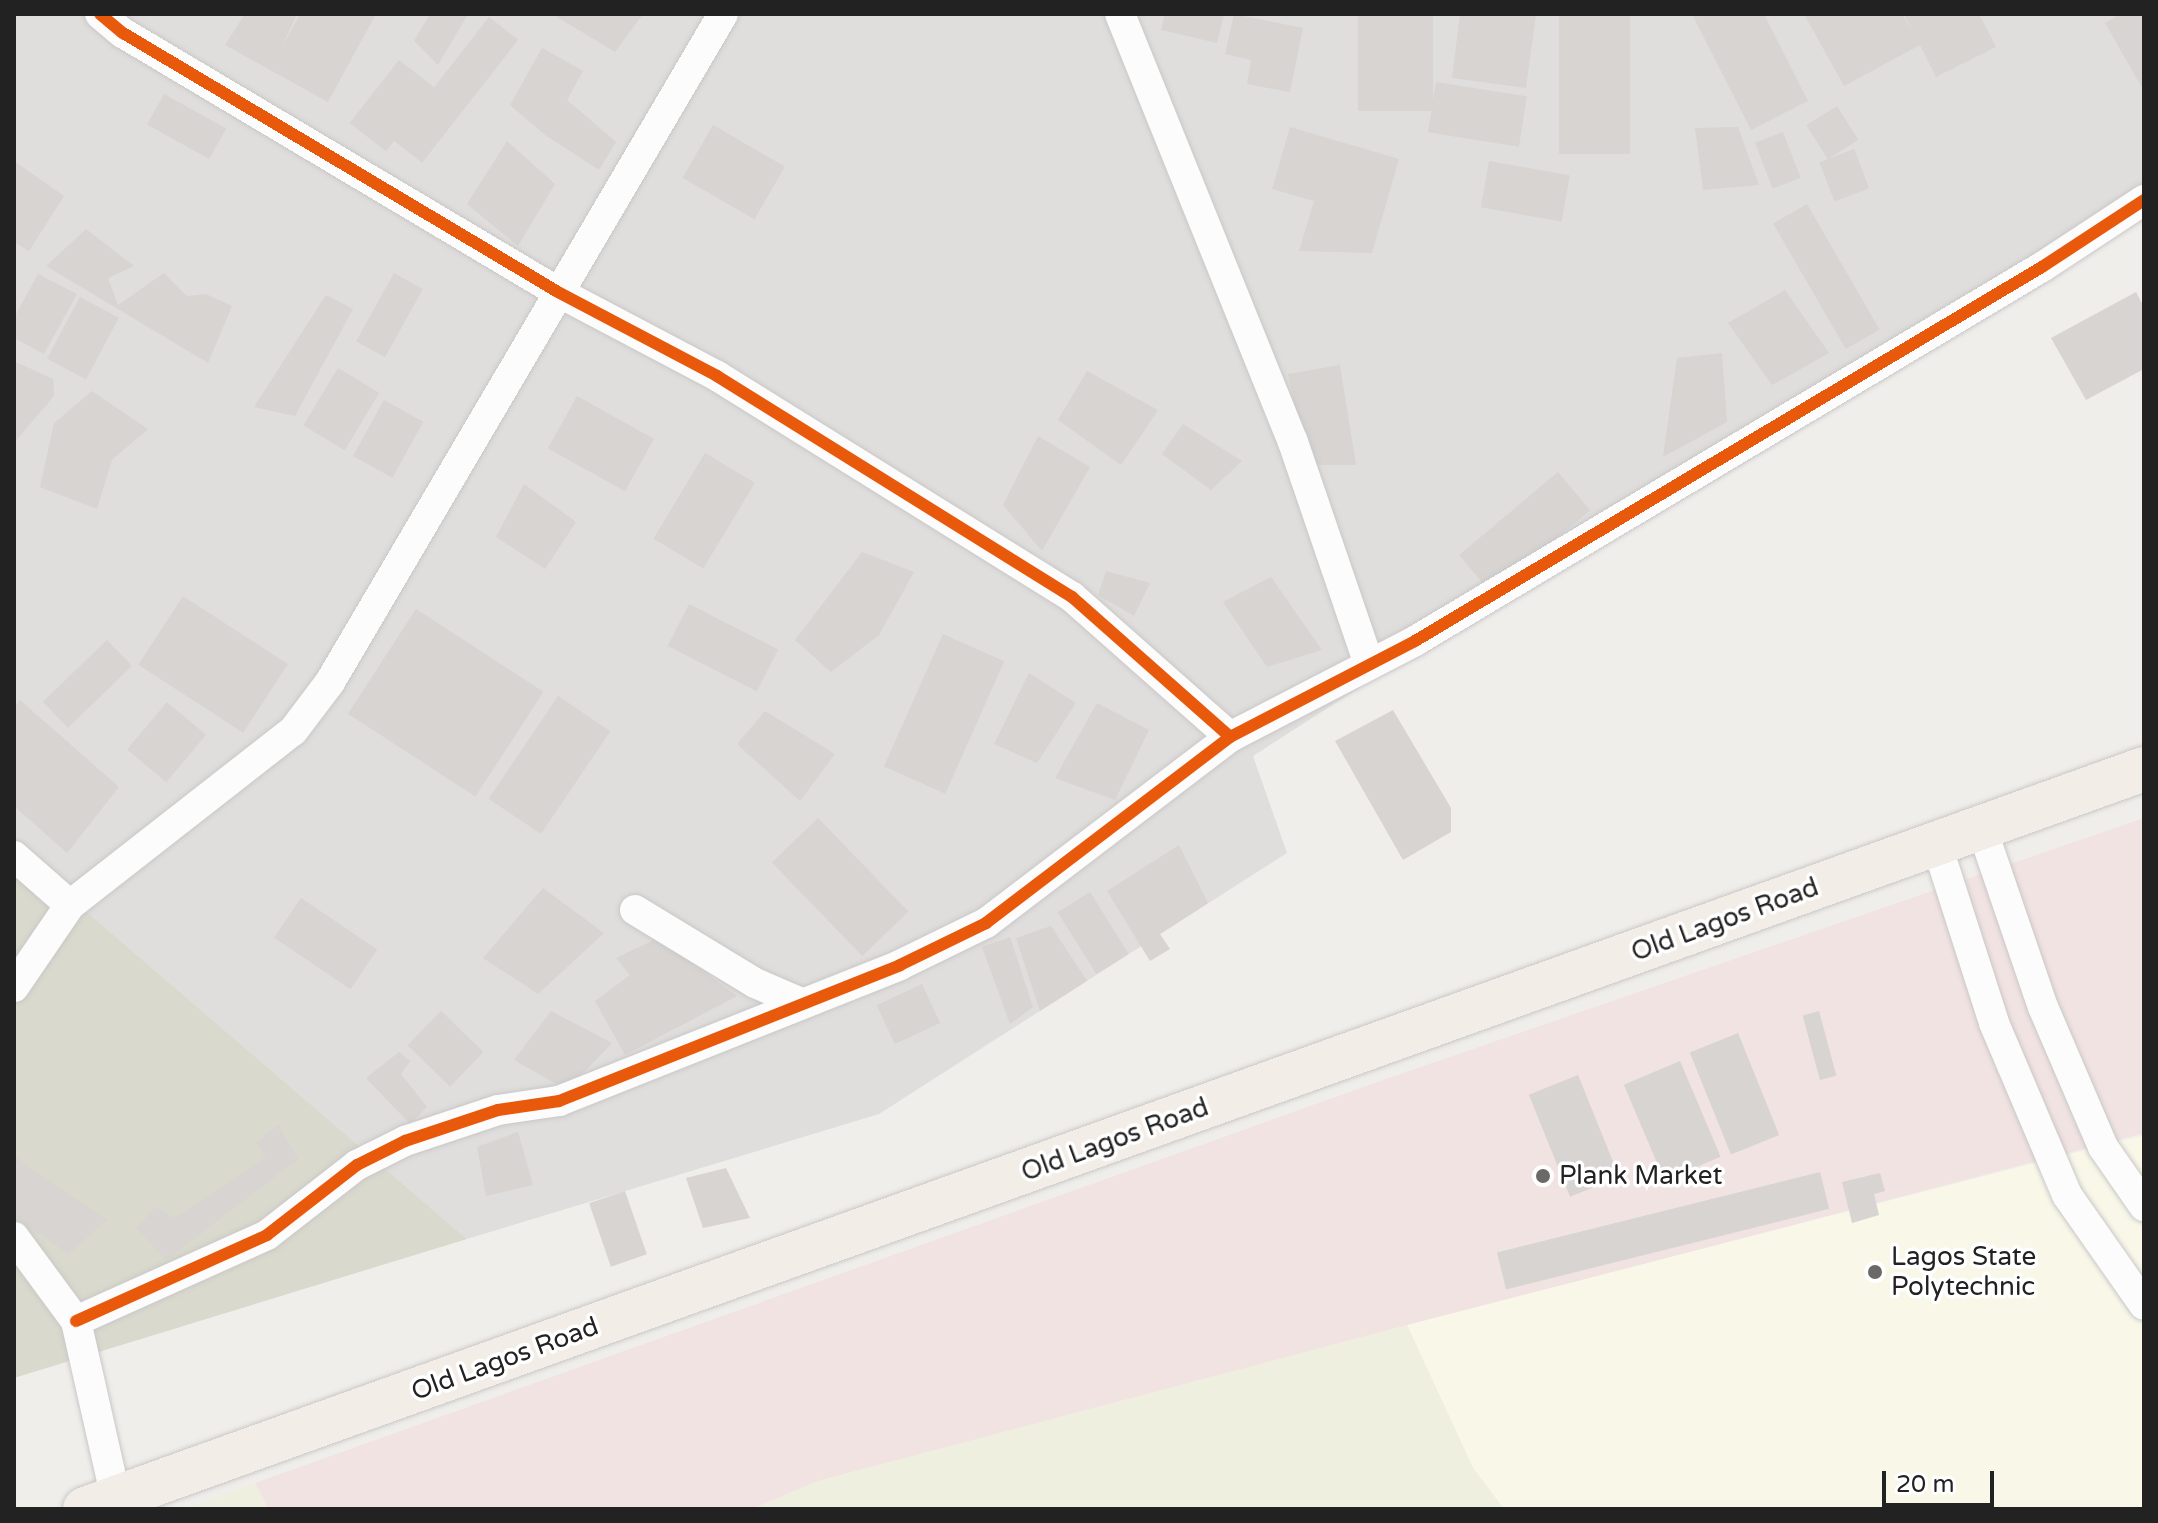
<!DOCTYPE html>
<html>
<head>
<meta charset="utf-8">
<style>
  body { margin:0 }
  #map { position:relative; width:2158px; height:1523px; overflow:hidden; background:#f0eeeb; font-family:"Varela Round",sans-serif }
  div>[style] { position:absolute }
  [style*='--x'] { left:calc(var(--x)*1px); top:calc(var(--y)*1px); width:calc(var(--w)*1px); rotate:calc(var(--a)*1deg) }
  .residential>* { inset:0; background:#dfdedc }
  .commercial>* { inset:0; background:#f1e3e1 }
  .education>* { inset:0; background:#f8f7e8 }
  .construction>* { inset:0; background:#d9d9cd }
  .farmland>* { inset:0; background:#efefdf }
  .building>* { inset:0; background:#d7d4d2; transform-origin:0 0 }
  .roads { filter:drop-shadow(0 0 2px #c9c8c7) drop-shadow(0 0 2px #c9c8c7) }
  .minor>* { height:30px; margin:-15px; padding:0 15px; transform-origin:15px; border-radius:15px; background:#fdfcfc }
  .primary>* { height:44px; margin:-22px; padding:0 22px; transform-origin:22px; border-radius:22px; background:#f3ede7 }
  .cycleway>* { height:12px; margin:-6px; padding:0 6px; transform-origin:6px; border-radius:6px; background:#e8590c }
  .dots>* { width:22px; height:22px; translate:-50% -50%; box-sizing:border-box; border:4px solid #fff; border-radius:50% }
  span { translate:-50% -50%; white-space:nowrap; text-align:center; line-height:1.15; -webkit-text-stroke:7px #fff; paint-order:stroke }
  .street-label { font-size:26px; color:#222 }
  .poi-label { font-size:26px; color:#222 }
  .left { translate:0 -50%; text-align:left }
  .frame { position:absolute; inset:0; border:16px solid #222; pointer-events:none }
  .scale { position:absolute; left:1882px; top:1471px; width:112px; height:36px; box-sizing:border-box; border:4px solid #222; border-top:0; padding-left:10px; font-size:24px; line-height:28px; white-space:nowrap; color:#222; -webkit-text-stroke:6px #fff; paint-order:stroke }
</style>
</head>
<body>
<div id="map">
  <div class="residential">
    <div style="clip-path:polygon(14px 14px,2144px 14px,2144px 184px,1253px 756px,1287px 853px,879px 1114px,467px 1239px,14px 849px)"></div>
  </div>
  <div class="commercial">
    <div style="clip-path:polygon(2144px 818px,2144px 1133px,818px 1481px,752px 1509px,268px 1509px,255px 1483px,1383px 1080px)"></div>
  </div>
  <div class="education">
    <div style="clip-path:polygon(2144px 1135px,2144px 1509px,1504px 1509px,1473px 1468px,1407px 1325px)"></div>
  </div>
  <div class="construction">
    <div style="clip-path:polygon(14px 849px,467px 1239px,14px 1378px)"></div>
  </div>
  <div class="farmland">
    <div style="clip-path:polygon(1407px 1325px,1473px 1468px,1504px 1509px,752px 1509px,818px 1481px)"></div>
    <div style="clip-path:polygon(255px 1483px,268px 1509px,185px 1509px)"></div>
  </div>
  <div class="building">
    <div style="clip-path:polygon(245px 14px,297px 14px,281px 49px,300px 14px,376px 14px,328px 102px,225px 45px)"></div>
    <div style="clip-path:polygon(430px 14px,468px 14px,438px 65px,414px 41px)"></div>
    <div style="clip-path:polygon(552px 14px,643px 14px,615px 52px)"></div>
    <div style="clip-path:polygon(1165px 14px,1224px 14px,1217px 43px,1161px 30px)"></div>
    <div style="clip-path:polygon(1234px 14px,1303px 28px,1290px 92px,1247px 84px,1251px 60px,1225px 54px)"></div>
    <div style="left:1358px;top:14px;width:75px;height:97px"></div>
    <div style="clip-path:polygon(1460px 14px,1536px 14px,1526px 88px,1452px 78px)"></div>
    <div style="left:1559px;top:14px;width:71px;height:140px"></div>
    <div style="clip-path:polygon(1692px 14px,1764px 14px,1808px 101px,1751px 130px)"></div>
    <div style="clip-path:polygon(1804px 14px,1902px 14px,1913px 32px,1904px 14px,1979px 14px,1996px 47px,1936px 77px,1920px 45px,1844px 86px)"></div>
    <div style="clip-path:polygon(2120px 14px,2144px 14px,2144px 91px,2105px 23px)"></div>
    <div style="left:489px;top:17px;width:37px;height:156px;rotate:38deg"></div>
    <div style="clip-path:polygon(542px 48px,583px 71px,567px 100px,616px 142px,599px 170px,545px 135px,510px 105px)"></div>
    <div style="left:399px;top:60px;width:46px;height:80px;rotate:38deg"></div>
    <div style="left:1436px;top:82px;width:92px;height:51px;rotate:9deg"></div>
    <div style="left:164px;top:94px;width:71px;height:35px;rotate:29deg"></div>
    <div style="left:1837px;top:106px;width:40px;height:36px;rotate:58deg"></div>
    <div style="left:713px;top:125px;width:83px;height:61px;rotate:30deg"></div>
    <div style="clip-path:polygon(1290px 127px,1399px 159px,1372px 253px,1299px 251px,1314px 201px,1272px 189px)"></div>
    <div style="clip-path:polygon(1738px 127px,1759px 185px,1703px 190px,1695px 128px)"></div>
    <div style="left:1783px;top:132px;width:49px;height:30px;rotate:69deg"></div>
    <div style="clip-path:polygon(507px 141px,555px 184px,518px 246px,467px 204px)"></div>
    <div style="left:1854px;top:149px;width:42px;height:37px;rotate:69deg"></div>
    <div style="clip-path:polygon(14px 161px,64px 196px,29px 251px,14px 242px)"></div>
    <div style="left:1489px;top:161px;width:82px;height:47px;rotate:10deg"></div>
    <div style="left:1807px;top:204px;width:145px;height:39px;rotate:60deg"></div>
    <div style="clip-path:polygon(86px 229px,134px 266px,108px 278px,118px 305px,164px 273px,187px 296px,206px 294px,232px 306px,208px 363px,46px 266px)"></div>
    <div style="left:394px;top:273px;width:33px;height:78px;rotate:29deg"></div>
    <div style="clip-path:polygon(38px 274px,77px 294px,44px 354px,14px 338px,14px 318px)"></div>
    <div style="clip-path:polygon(1785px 290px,1829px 353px,1772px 385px,1728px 323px)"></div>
    <div style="clip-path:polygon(2136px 292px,2144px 307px,2144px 369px,2086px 400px,2051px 338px)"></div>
    <div style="clip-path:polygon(326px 295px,353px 309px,295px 416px,254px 407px)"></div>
    <div style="left:80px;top:297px;width:44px;height:70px;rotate:28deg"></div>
    <div style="clip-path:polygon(1722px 353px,1727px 422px,1663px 457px,1677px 358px)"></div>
    <div style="clip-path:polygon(14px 361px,53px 379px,54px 396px,14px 443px)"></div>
    <div style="clip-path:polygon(1340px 365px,1356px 465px,1307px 465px,1288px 374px)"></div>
    <div style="left:338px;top:368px;width:48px;height:67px;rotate:31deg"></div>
    <div style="clip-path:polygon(1087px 371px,1158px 410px,1121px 465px,1058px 420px)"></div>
    <div style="clip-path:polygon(92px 391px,148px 429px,112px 460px,97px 509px,40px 487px,54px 423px)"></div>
    <div style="left:577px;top:396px;width:88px;height:60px;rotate:29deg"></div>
    <div style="left:384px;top:400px;width:45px;height:64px;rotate:29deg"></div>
    <div style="clip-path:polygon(1183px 424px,1242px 461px,1211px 490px,1162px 454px)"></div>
    <div style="clip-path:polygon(1038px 436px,1090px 467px,1042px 551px,1003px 505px)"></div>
    <div style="left:705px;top:453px;width:58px;height:100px;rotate:31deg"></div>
    <div style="left:1558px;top:472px;width:50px;height:129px;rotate:50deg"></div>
    <div style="clip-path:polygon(524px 484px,576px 522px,545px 569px,496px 537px)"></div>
    <div style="clip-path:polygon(862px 552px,914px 572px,879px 635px,831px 672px,795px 640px)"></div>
    <div style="clip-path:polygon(1106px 571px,1150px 583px,1134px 616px,1098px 595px)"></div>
    <div style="clip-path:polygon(1271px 577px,1322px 650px,1267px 667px,1223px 602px)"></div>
    <div style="left:183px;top:596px;width:125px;height:82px;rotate:33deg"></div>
    <div style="left:689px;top:604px;width:100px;height:47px;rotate:27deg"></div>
    <div style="left:416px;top:609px;width:152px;height:125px;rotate:33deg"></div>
    <div style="left:943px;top:634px;width:67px;height:145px;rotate:24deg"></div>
    <div style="left:107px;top:640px;width:36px;height:89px;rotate:46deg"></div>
    <div style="clip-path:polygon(1029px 673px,1076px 703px,1037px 763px,994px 744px)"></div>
    <div style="left:558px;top:696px;width:63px;height:124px;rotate:34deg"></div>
    <div style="clip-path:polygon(20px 700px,119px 787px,67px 853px,14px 806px,14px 708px)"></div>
    <div style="left:167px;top:702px;width:51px;height:62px;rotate:40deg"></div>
    <div style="clip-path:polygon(1097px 703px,1149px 730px,1115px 800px,1055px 778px)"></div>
    <div style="clip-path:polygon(1393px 710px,1451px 808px,1451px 832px,1403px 860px,1335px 741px)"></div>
    <div style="clip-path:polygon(765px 711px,835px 754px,800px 801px,737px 744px)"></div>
    <div style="left:818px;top:818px;width:130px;height:64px;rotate:46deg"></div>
    <div style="clip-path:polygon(1179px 845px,1208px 903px,1160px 934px,1170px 949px,1150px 961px,1107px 891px)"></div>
    <div style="clip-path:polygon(543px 888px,604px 933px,538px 994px,483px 958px)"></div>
    <div style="left:1090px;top:892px;width:73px;height:38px;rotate:58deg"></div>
    <div style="left:301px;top:898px;width:92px;height:48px;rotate:34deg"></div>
    <div style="clip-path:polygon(1051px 926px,1087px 981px,1040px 1011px,1016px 938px)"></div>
    <div style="clip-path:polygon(1010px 937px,1033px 1007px,1010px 1024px,982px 947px)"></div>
    <div style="clip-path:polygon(658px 938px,737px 996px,625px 1055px,595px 1001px,630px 975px,616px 958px)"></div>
    <div style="left:922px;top:984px;width:43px;height:50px;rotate:65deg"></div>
    <div style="left:441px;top:1011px;width:59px;height:48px;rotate:44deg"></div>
    <div style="clip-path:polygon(551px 1011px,612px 1043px,567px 1090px,514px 1060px)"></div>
    <div style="left:1819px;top:1011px;width:67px;height:17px;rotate:75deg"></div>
    <div style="left:1738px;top:1033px;width:110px;height:52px;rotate:68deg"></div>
    <div style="clip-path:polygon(399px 1052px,410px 1061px,401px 1074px,427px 1107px,410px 1124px,366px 1078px)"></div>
    <div style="left:1680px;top:1061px;width:104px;height:61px;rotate:67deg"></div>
    <div style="left:1578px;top:1075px;width:110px;height:53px;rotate:68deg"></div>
    <div style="clip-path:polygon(278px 1125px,298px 1159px,166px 1260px,136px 1228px,155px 1207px,174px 1218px,266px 1157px,256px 1143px)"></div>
    <div style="clip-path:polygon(518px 1132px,533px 1185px,486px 1196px,477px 1147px)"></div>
    <div style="clip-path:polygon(14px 1156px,107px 1220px,69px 1254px,14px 1217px)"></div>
    <div style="clip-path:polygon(726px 1168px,750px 1218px,703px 1228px,686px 1178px)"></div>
    <div style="left:1820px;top:1172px;width:38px;height:333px;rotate:76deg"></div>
    <div style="clip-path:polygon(1880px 1173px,1885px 1191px,1874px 1194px,1879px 1215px,1852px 1223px,1842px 1182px)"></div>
    <div style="left:625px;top:1191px;width:67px;height:38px;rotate:71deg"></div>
  </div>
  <div class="roads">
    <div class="minor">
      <div style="--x:100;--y:14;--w:30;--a:40"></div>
      <div style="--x:123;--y:33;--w:506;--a:30.77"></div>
      <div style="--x:558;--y:292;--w:180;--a:27.8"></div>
      <div style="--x:717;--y:376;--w:418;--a:31.9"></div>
      <div style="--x:1072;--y:597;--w:211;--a:41.5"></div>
      <div style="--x:1120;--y:14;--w:462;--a:68"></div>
      <div style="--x:1293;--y:442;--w:235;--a:71.1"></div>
      <div style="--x:1982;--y:829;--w:188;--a:71.1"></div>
      <div style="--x:2043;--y:1007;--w:152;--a:66.8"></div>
      <div style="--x:2103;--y:1147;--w:72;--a:55.2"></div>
      <div style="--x:1936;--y:842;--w:190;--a:72.2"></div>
      <div style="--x:1994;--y:1023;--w:187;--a:67"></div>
      <div style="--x:2067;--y:1195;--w:134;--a:55"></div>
      <div style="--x:14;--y:856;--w:74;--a:41.2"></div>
      <div style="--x:635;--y:910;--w:140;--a:31.3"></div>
      <div style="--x:755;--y:983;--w:48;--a:23.4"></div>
      <div style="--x:14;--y:987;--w:99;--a:-55.7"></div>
      <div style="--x:70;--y:905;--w:283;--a:-38"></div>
      <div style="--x:293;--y:731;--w:61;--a:-52.9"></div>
      <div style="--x:330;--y:682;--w:775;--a:-59.53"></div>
      <div style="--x:14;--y:1237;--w:104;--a:53.6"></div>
      <div style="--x:76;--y:1321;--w:181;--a:77.3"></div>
      <div style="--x:76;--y:1321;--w:209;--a:-24.2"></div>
      <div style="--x:267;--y:1235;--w:114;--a:-37.9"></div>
      <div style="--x:357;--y:1165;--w:54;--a:-26.6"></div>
      <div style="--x:405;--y:1141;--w:98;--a:-18.4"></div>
      <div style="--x:498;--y:1110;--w:62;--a:-8.4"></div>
      <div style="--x:559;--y:1101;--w:367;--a:-21.7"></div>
      <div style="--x:900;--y:965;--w:96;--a:-26"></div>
      <div style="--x:986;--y:923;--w:307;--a:-37.3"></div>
      <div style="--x:1230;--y:737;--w:208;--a:-27.4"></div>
      <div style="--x:1415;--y:641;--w:730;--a:-30.82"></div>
      <div style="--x:2042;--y:267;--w:122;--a:-33.3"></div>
    </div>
    <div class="primary">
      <div style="--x:85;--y:1509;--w:2188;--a:-19.77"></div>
    </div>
  </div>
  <div class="cycleway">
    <div style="--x:100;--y:14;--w:30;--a:40"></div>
    <div style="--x:123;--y:33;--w:506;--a:30.77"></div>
    <div style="--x:558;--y:292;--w:180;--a:27.8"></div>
    <div style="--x:717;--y:376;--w:418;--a:31.9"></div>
    <div style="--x:1072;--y:597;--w:211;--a:41.5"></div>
    <div style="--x:76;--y:1321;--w:209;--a:-24.2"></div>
    <div style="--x:267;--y:1235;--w:114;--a:-37.9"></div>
    <div style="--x:357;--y:1165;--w:54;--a:-26.6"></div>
    <div style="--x:405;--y:1141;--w:98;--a:-18.4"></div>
    <div style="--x:498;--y:1110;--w:62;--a:-8.4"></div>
    <div style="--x:559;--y:1101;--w:367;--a:-21.7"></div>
    <div style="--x:900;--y:965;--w:96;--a:-26"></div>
    <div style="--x:986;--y:923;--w:307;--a:-37.3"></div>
    <div style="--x:1230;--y:737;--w:208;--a:-27.4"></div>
    <div style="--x:1415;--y:641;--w:730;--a:-30.82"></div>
    <div style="--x:2042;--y:267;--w:122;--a:-33.3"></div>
  </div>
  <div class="dots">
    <div style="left:1543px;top:1176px;background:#6a6968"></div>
    <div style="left:1875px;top:1272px;background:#6a6968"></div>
  </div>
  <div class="street-label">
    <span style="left:1725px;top:920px;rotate:-20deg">Old Lagos Road</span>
    <span style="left:1115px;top:1140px;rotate:-20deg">Old Lagos Road</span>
    <span style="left:505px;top:1359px;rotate:-20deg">Old Lagos Road</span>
  </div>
  <div class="poi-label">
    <span class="left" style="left:1559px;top:1176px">Plank Market</span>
    <span class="left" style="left:1891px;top:1272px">Lagos State<br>Polytechnic</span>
  </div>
  <div class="frame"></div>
  <div class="scale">20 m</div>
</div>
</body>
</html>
